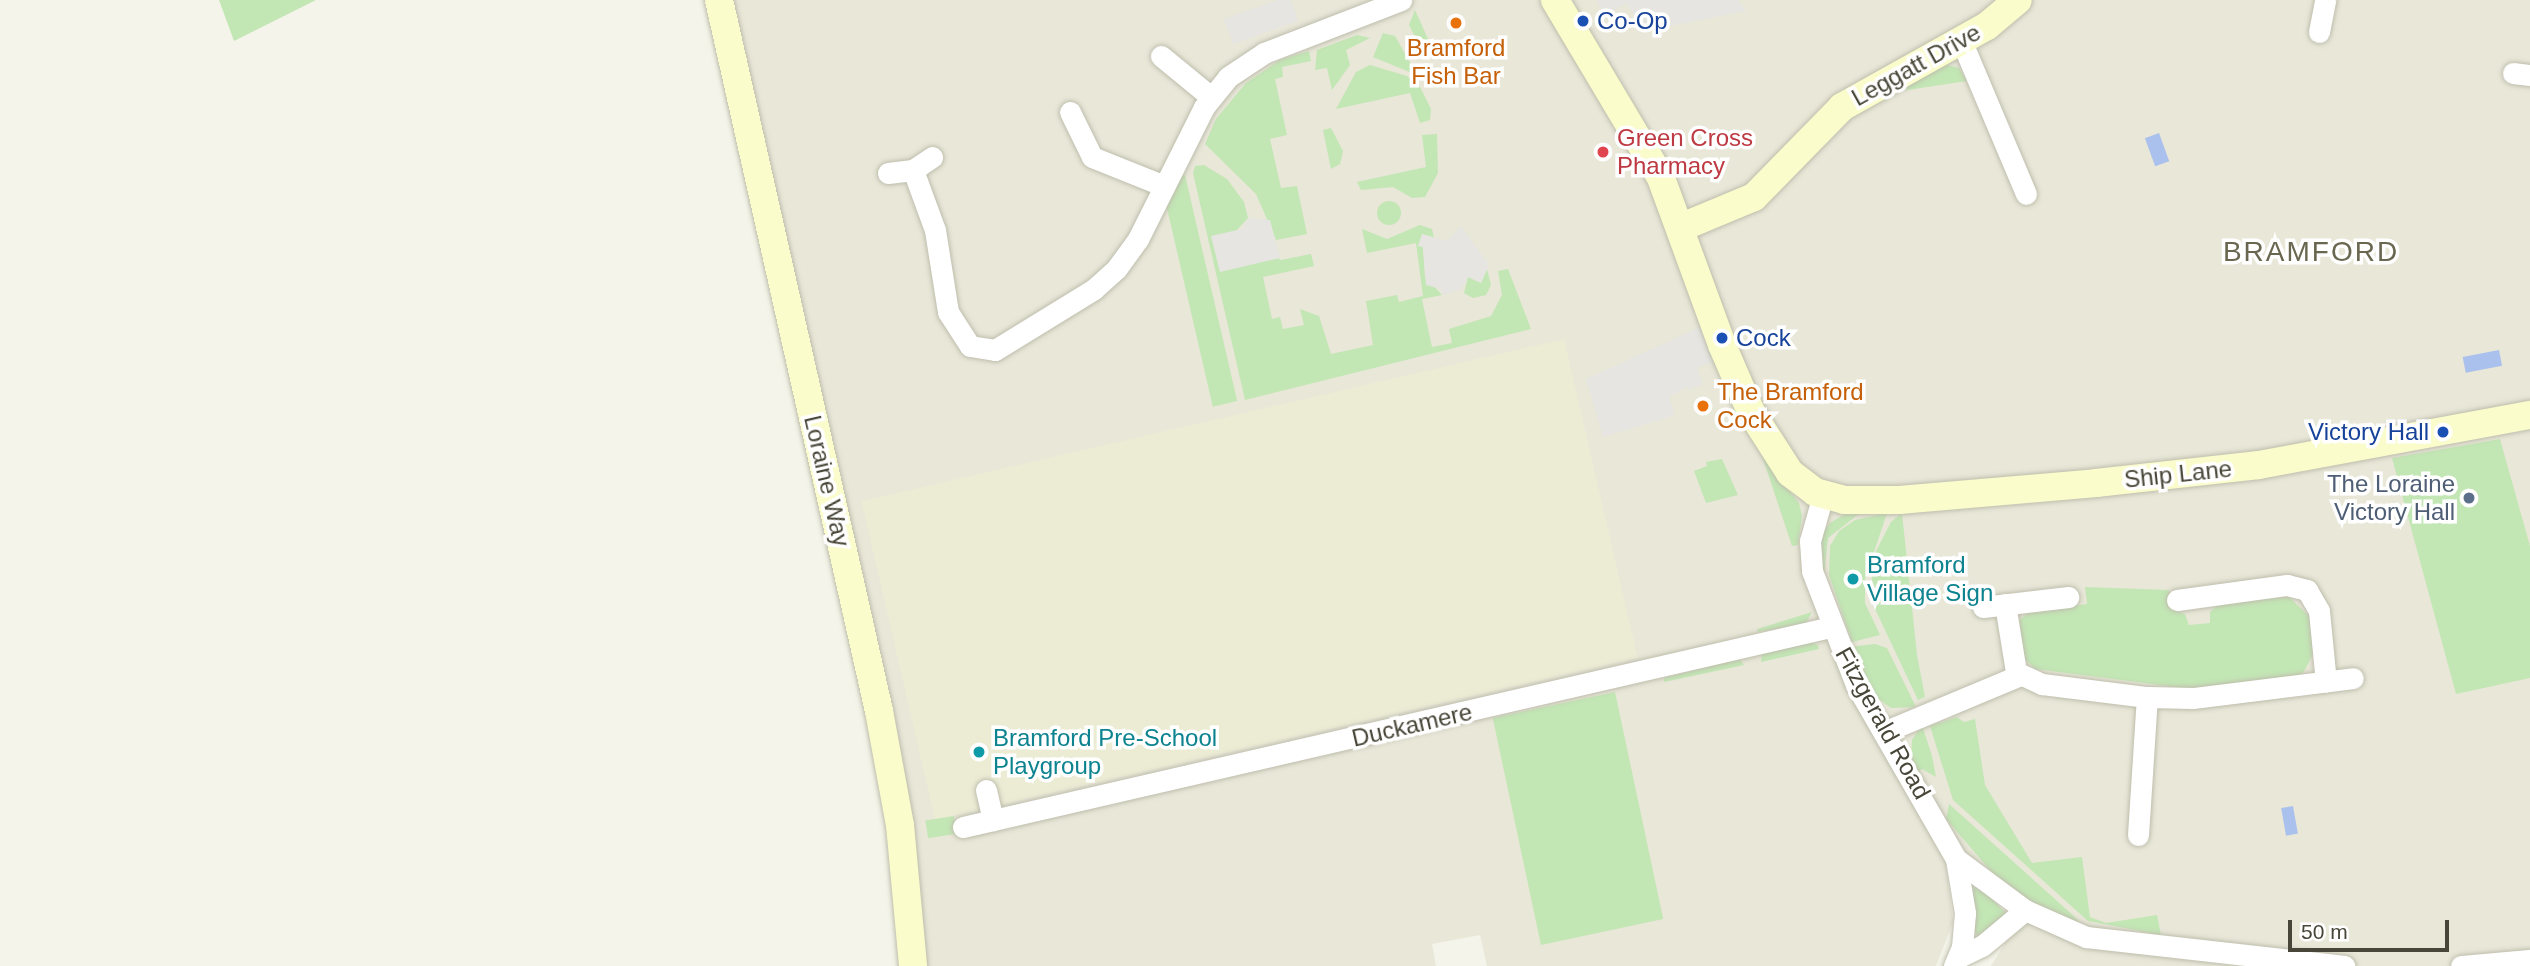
<!DOCTYPE html>
<html>
<head>
<meta charset="utf-8">
<style>
  body { margin:0 }
  #map { position:relative; width:2530px; height:966px; overflow:hidden; background:#f4f4ea; font-family:Helvetica,sans-serif }
  div>[style] { position:absolute }
  [style*='--x'] { left:calc(var(--x)*1px); top:calc(var(--y)*1px); width:calc(var(--w)*1px); rotate:calc(var(--a)*1deg) }
  .residential>* { inset:0; background:#e8e7d8 }
  .education>* { inset:0; background:#ececd5; transform-origin:0 0 }
  .green>* { inset:0; background:#c3e6b5; transform-origin:0 0 }
  .round { border-radius:50% }
  .parking>* { inset:0; background:#e6e5e1 }
  .water>* { inset:0; background:#aac0ed; transform-origin:0 0 }
  .roads { filter:drop-shadow(0 0 2px #bfbead) drop-shadow(0 0 2px #bfbead) }
  .street>* { height:21px; margin:-10.5px; padding:0 10.5px; transform-origin:10.5px; border-radius:10.5px; background:#fff }
  .secondary>* { height:28px; margin:-14px; padding:0 14px; transform-origin:14px; border-radius:14px; background:#fafccc }
  .dots>* { width:19px; height:19px; translate:-50% -50%; box-sizing:border-box; border:4px solid #fff; border-radius:50% }
  span { translate:-50% -50%; white-space:nowrap; text-align:center; line-height:1.15; -webkit-text-stroke:7px #fff; paint-order:stroke }
  .transit-label { font-size:24px; color:#164399 }
  .left { translate:0 -50%; text-align:left }
  .right { translate:-100% -50%; text-align:right }
  .food-label { font-size:24px; color:#c56008 }
  .street-label { font-size:24px; color:#484638 }
  .health-label { font-size:24px; color:#be3a42 }
  .service-label { font-size:24px; color:#4e5e75 }
  .culture-label { font-size:24px; color:#0d838f }
  .quarter-label { font-size:28px; color:#6a6750; letter-spacing:2px }
  .scale { position:absolute; left:2288px; top:920px; width:161px; height:32px; box-sizing:border-box; border:4px solid #484638; border-top:0; padding-left:9px; font-size:21px; line-height:24px; white-space:nowrap; color:#484638; -webkit-text-stroke:5px #fff; paint-order:stroke }
</style>
</head>
<body>
<div id="map">
  <div class="residential">
    <div style="clip-path:polygon(719px 0,2530px 0,2530px 966px,1991px 966px,2025px 910px,1956px 860px,1946px 865px,1953px 922px,1936px 966px,1487px 966px,1480px 935px,1432px 944px,1436px 966px,913px 966px,906px 884px)"></div>
  </div>
  <div class="education">
    <div style="left:1564px;top:339px;width:327px;height:721px;rotate:77deg"></div>
  </div>
  <div class="green">
    <div style="clip-path:polygon(219px 0,316px 0,234px 41px)"></div>
    <div style="clip-path:polygon(1415px 10px,1428px 39px,1420px 47px,1409px 25px)"></div>
    <div style="clip-path:polygon(1383px 33px,1395px 36px,1417px 75px,1373px 57px)"></div>
    <div style="clip-path:polygon(1357px 35px,1370px 38px,1346px 50px,1350px 65px,1332px 90px,1327px 68px,1315px 70px,1317px 50px)"></div>
    <div style="clip-path:polygon(1309px 51px,1311px 61px,1282px 67px,1283px 77px,1275px 79px,1287px 135px,1270px 139px,1281px 188px,1297px 186px,1307px 234px,1276px 240px,1256px 194px,1205px 144px,1216px 119px,1246px 83px,1280px 60px)"></div>
    <div style="clip-path:polygon(1943px 64px,1959px 68px,1967px 81px,1894px 92px)"></div>
    <div style="clip-path:polygon(1370px 65px,1407px 76px,1420px 87px,1431px 109px,1430px 120px,1420px 123px,1410px 93px,1336px 109px,1356px 72px)"></div>
    <div style="clip-path:polygon(1331px 128px,1343px 151px,1340px 164px,1331px 169px,1323px 130px)"></div>
    <div style="clip-path:polygon(1437px 134px,1438px 173px,1425px 197px,1412px 198px,1393px 187px,1361px 190px,1357px 182px,1426px 167px,1422px 135px)"></div>
    <div style="clip-path:polygon(1204px 165px,1227px 179px,1244px 202px,1248px 218px,1236px 231px,1281px 260px,1311px 254px,1314px 266px,1263px 277px,1272px 319px,1280px 317px,1283px 329px,1304px 325px,1300px 309px,1319px 316px,1331px 354px,1373px 345px,1366px 301px,1397px 295px,1399px 302px,1423px 296px,1416px 243px,1367px 253px,1362px 229px,1387px 239px,1420px 225px,1432px 229px,1434px 238px,1422px 234px,1425px 277px,1442px 295px,1422px 299px,1432px 347px,1452px 343px,1449px 329px,1491px 316px,1502px 295px,1498px 271px,1508px 269px,1531px 329px,1245px 400px,1193px 173px,1195px 166px)"></div>
    <div style="left:1185px;top:175px;width:232px;height:25px;rotate:77deg"></div>
    <div class="round" style="left:1377px;top:201px;width:24px;height:24px"></div>
    <div style="clip-path:polygon(1487px 269px,1491px 285px,1486px 295px,1473px 298px,1464px 293px,1468px 277px,1481px 283px)"></div>
    <div style="clip-path:polygon(2500px 439px,2530px 546px,2530px 678px,2456px 694px,2392px 458px)"></div>
    <div style="clip-path:polygon(1762px 456px,1799px 503px,1802px 516px,1798px 545px,1792px 546px)"></div>
    <div style="clip-path:polygon(1722px 459px,1738px 495px,1706px 503px,1694px 471px,1707px 466px,1706px 462px)"></div>
    <div style="clip-path:polygon(1848px 512px,1860px 513px,1828px 538px,1824px 576px,1817px 556px,1821px 536px,1830px 523px)"></div>
    <div style="clip-path:polygon(1887px 513px,1865px 579px,1865px 603px,1880px 635px,1852px 642px,1829px 575px,1830px 546px,1839px 531px,1855px 520px)"></div>
    <div style="clip-path:polygon(1902px 513px,1917px 655px,1925px 697px,1918px 700px,1869px 596px,1876px 551px,1891px 522px)"></div>
    <div style="clip-path:polygon(2085px 587px,2169px 590px,2172px 610px,2185px 614px,2189px 625px,2210px 623px,2210px 612px,2220px 603px,2289px 597px,2310px 617px,2315px 651px,2302px 675px,2258px 684px,2183px 688px,2035px 669px,2024px 658px,2019px 620px,2031px 611px,2087px 604px)"></div>
    <div style="clip-path:polygon(1812px 612px,1806px 623px,1758px 632px,1757px 629px)"></div>
    <div style="clip-path:polygon(1809px 642px,1818px 645px,1819px 649px,1761px 662px,1762px 654px)"></div>
    <div style="clip-path:polygon(1875px 644px,1887px 648px,1916px 707px,1891px 708px,1872px 694px,1849px 647px)"></div>
    <div style="clip-path:polygon(1740px 659px,1744px 665px,1664px 682px,1664px 678px)"></div>
    <div style="left:1615px;top:692px;width:232px;height:125px;rotate:78deg"></div>
    <div style="clip-path:polygon(1957px 717px,1964px 722px,1975px 719px,1985px 785px,2032px 863px,2082px 857px,2090px 917px,2106px 923px,2157px 915px,2161px 935px,2088px 921px,1953px 800px,1930px 726px)"></div>
    <div style="clip-path:polygon(1922px 725px,1932px 756px,1936px 777px,1922px 769px,1918px 772px,1911px 759px,1912px 740px)"></div>
    <div style="clip-path:polygon(1949px 804px,2077px 919px,2082px 926px,2041px 909px,1996px 877px,1946px 819px)"></div>
    <div style="left:954px;top:816px;width:18px;height:29px;rotate:81deg"></div>
    <div style="clip-path:polygon(1978px 885px,2007px 914px,1979px 937px,1973px 931px,1972px 890px)"></div>
  </div>
  <div class="parking">
    <div style="clip-path:polygon(1278px 0,1291px 0,1298px 21px,1233px 44px,1224px 19px)"></div>
    <div style="clip-path:polygon(1596px 0,1738px 0,1746px 11px,1644px 31px,1627px 3px,1605px 15px)"></div>
    <div style="clip-path:polygon(1248px 218px,1270px 220px,1280px 258px,1220px 272px,1211px 236px,1242px 229px)"></div>
    <div style="clip-path:polygon(1461px 226px,1489px 265px,1481px 283px,1468px 277px,1461px 290px,1442px 295px,1441px 289px,1426px 285px,1423px 247px,1418px 246px,1422px 234px,1447px 241px)"></div>
    <div style="clip-path:polygon(1705px 325px,1715px 361px,1697px 367px,1703px 386px,1691px 387px,1689px 391px,1687px 387px,1669px 397px,1675px 415px,1603px 437px,1586px 379px)"></div>
  </div>
  <div class="water">
    <div style="left:2159px;top:133px;width:30px;height:15px;rotate:70deg"></div>
    <div style="left:2499px;top:350px;width:16px;height:37px;rotate:79deg"></div>
    <div style="left:2293px;top:806px;width:28px;height:12px;rotate:80deg"></div>
  </div>
  <div class="roads">
    <div class="street">
      <div style="--x:2319;--y:32;--w:33;--a:-79"></div>
      <div style="--x:1961;--y:40;--w:167;--a:67.1"></div>
      <div style="--x:1161;--y:56;--w:65;--a:39.4"></div>
      <div style="--x:2513;--y:73;--w:17;--a:7"></div>
      <div style="--x:1070;--y:112;--w:50;--a:63.9"></div>
      <div style="--x:1092;--y:157;--w:78;--a:21.9"></div>
      <div style="--x:913;--y:170;--w:64;--a:69.9"></div>
      <div style="--x:935;--y:230;--w:83;--a:81"></div>
      <div style="--x:948;--y:312;--w:40;--a:57.1"></div>
      <div style="--x:970;--y:346;--w:25;--a:9"></div>
      <div style="--x:995;--y:350;--w:116;--a:-31.6"></div>
      <div style="--x:1094;--y:289;--w:31;--a:-42"></div>
      <div style="--x:1117;--y:268;--w:36;--a:-54"></div>
      <div style="--x:1138;--y:239;--w:148;--a:-63.4"></div>
      <div style="--x:1204;--y:107;--w:38;--a:-51"></div>
      <div style="--x:1228;--y:77;--w:43;--a:-33.7"></div>
      <div style="--x:1264;--y:53;--w:147;--a:-21.1"></div>
      <div style="--x:888;--y:173;--w:25;--a:-7"></div>
      <div style="--x:913;--y:170;--w:23;--a:-34"></div>
      <div style="--x:1823;--y:495;--w:48;--a:105.8"></div>
      <div style="--x:1810;--y:541;--w:30;--a:86"></div>
      <div style="--x:1812;--y:571;--w:122;--a:68.9"></div>
      <div style="--x:1856;--y:685;--w:201;--a:60.1"></div>
      <div style="--x:1956;--y:859;--w:55;--a:80.5"></div>
      <div style="--x:1965;--y:913;--w:34;--a:95"></div>
      <div style="--x:1962;--y:947;--w:21;--a:113"></div>
      <div style="--x:2177;--y:600;--w:111;--a:-7.8"></div>
      <div style="--x:2287;--y:585;--w:21;--a:14"></div>
      <div style="--x:2307;--y:590;--w:24;--a:60"></div>
      <div style="--x:2319;--y:611;--w:71;--a:84.4"></div>
      <div style="--x:2005;--y:604;--w:69;--a:80.8"></div>
      <div style="--x:2016;--y:672;--w:29;--a:25"></div>
      <div style="--x:2042;--y:684;--w:106;--a:7.1"></div>
      <div style="--x:2147;--y:697;--w:46;--a:1.2"></div>
      <div style="--x:2193;--y:698;--w:161;--a:-7.1"></div>
      <div style="--x:1983;--y:607;--w:86;--a:-6.7"></div>
      <div style="--x:1884;--y:732;--w:145;--a:-22.7"></div>
      <div style="--x:986;--y:790;--w:31;--a:77"></div>
      <div style="--x:963;--y:827;--w:891;--a:-12.98"></div>
      <div style="--x:2138;--y:835;--w:138;--a:-86.3"></div>
      <div style="--x:1956;--y:859;--w:86;--a:36.5"></div>
      <div style="--x:2025;--y:910;--w:67;--a:23.9"></div>
      <div style="--x:2086;--y:937;--w:260;--a:6.4"></div>
      <div style="--x:1959;--y:957;--w:25;--a:-26"></div>
      <div style="--x:1982;--y:946;--w:56;--a:-39.9"></div>
      <div style="--x:2461;--y:966;--w:69;--a:-5"></div>
    </div>
    <div class="secondary">
      <div style="--x:719;--y:0;--w:729;--a:77.32"></div>
      <div style="--x:879;--y:711;--w:116;--a:79.6"></div>
      <div style="--x:900;--y:825;--w:142;--a:84.7"></div>
      <div style="--x:1555;--y:0;--w:207;--a:59.2"></div>
      <div style="--x:1661;--y:178;--w:178;--a:69.9"></div>
      <div style="--x:1722;--y:345;--w:73;--a:66.6"></div>
      <div style="--x:1751;--y:412;--w:72;--a:57.4"></div>
      <div style="--x:1790;--y:473;--w:31;--a:37"></div>
      <div style="--x:1815;--y:492;--w:30;--a:15"></div>
      <div style="--x:1844;--y:500;--w:55;--a:0"></div>
      <div style="--x:1899;--y:500;--w:198;--a:-4.9"></div>
      <div style="--x:2096;--y:483;--w:164;--a:-6.3"></div>
      <div style="--x:2259;--y:465;--w:276;--a:-10.5"></div>
      <div style="--x:1682;--y:227;--w:78;--a:-22.6"></div>
      <div style="--x:1754;--y:197;--w:126;--a:-45.6"></div>
      <div style="--x:1842;--y:107;--w:166;--a:-29.2"></div>
      <div style="--x:1987;--y:26;--w:40;--a:-40"></div>
    </div>
  </div>
  <div class="dots">
    <div style="left:1583px;top:21px;background:#1a4fb4"></div>
    <div style="left:1456px;top:23px;background:#e8710a"></div>
    <div style="left:1603px;top:152px;background:#e0444e"></div>
    <div style="left:1722px;top:338px;background:#1a4fb4"></div>
    <div style="left:1703px;top:406px;background:#e8710a"></div>
    <div style="left:2443px;top:432px;background:#1a4fb4"></div>
    <div style="left:2469px;top:498px;background:#5c6f8a"></div>
    <div style="left:1853px;top:579px;background:#0f9aa8"></div>
    <div style="left:979px;top:752px;background:#0f9aa8"></div>
  </div>
  <div class="transit-label">
    <span class="left" style="left:1597px;top:21px">Co-Op</span>
    <span class="left" style="left:1736px;top:338px">Cock</span>
    <span class="right" style="left:2429px;top:432px">Victory Hall</span>
  </div>
  <div class="food-label">
    <span style="left:1456px;top:62px">Bramford<br>Fish Bar</span>
    <span class="left" style="left:1717px;top:406px">The Bramford<br>Cock</span>
  </div>
  <div class="street-label">
    <span style="left:1916px;top:65px;rotate:-29deg">Leggatt Drive</span>
    <span style="left:2178px;top:474px;rotate:-6deg">Ship Lane</span>
    <span style="left:827px;top:481px;rotate:77deg">Loraine Way</span>
    <span style="left:1883px;top:723px;rotate:61deg">Fitzgerald Road</span>
    <span style="left:1412px;top:725px;rotate:-13deg">Duckamere</span>
  </div>
  <div class="health-label">
    <span class="left" style="left:1617px;top:152px">Green Cross<br>Pharmacy</span>
  </div>
  <div class="service-label">
    <span class="right" style="left:2455px;top:498px">The Loraine<br>Victory Hall</span>
  </div>
  <div class="culture-label">
    <span class="left" style="left:1867px;top:579px">Bramford<br>Village Sign</span>
    <span class="left" style="left:993px;top:752px">Bramford Pre-School<br>Playgroup</span>
  </div>
  <div class="quarter-label">
    <span style="left:2311px;top:252px">BRAMFORD</span>
  </div>
  <div class="scale">50 m</div>
</div>
</body>
</html>
